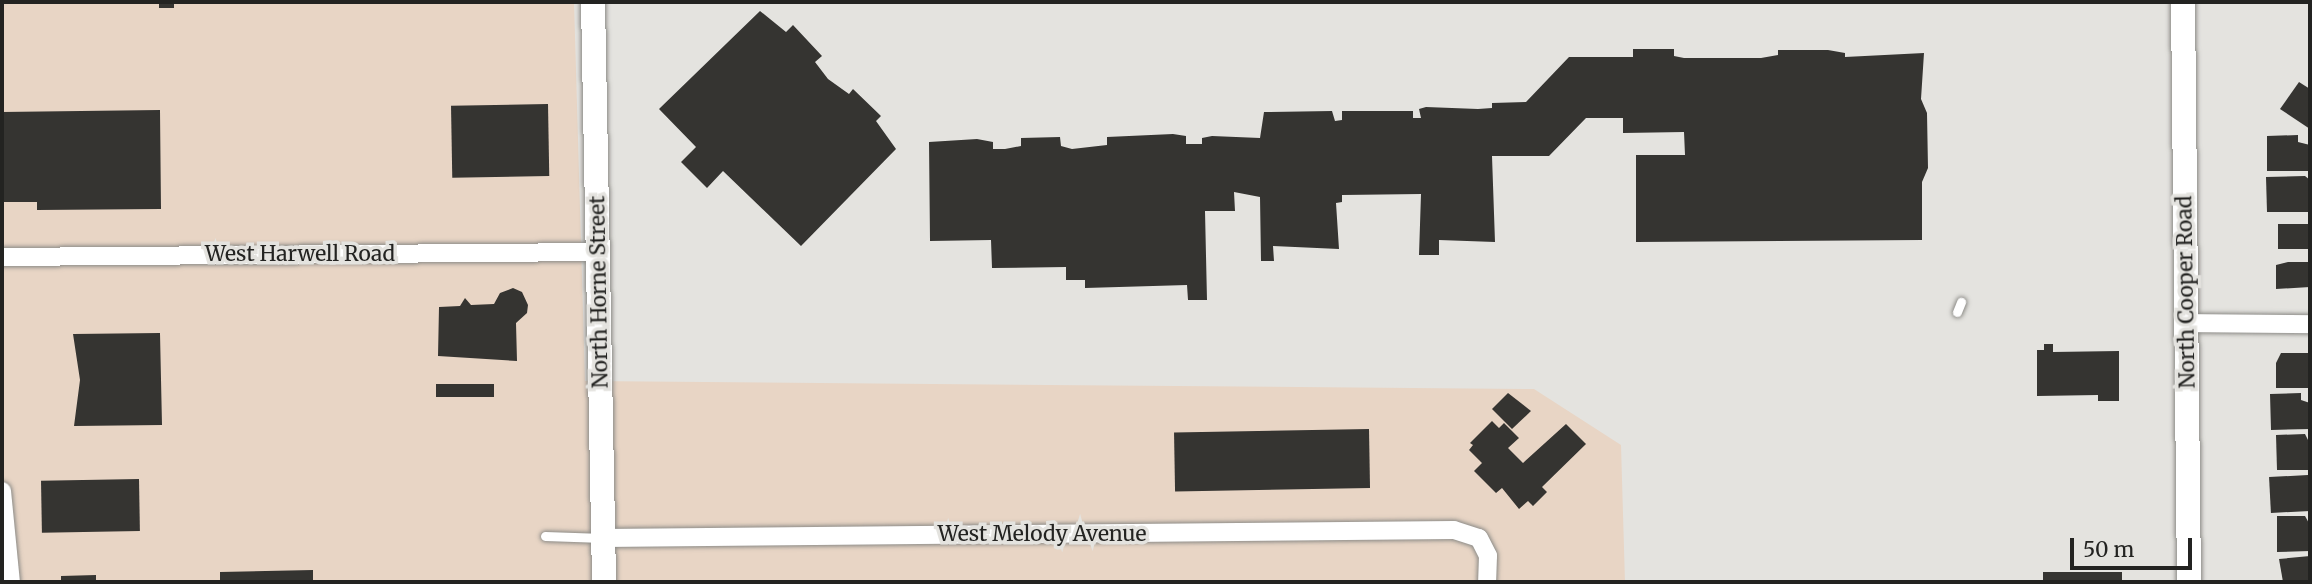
<!DOCTYPE html>
<html>
<head>
<meta charset="utf-8">
<style>
  body { margin:0 }
  #map { position:relative; width:2312px; height:584px; overflow:hidden; background:#e4e3df; font-family:Merriweather,serif }
  div>[style] { position:absolute }
  [style*='--x'] { left:calc(var(--x)*1px); top:calc(var(--y)*1px); width:calc(var(--w)*1px); rotate:calc(var(--a)*1deg) }
  .industrial>* { inset:0; background:#e8d5c5 }
  .building>* { inset:0; background:#353431; transform-origin:0 0 }
  .roads { filter:drop-shadow(0 0 2px #8c8b87) drop-shadow(0 0 2px #8c8b87) }
  .lane>* { height:9px; margin:-4.5px; padding:0 4.5px; transform-origin:4.5px; border-radius:4.5px; background:#fff }
  .street>* { height:18px; margin:-9px; padding:0 9px; transform-origin:9px; border-radius:9px; background:#fff }
  .secondary>* { height:24px; margin:-12px; padding:0 12px; transform-origin:12px; border-radius:12px; background:#fff }
  span { translate:-50% -50%; white-space:nowrap; text-align:center; line-height:1.15; -webkit-text-stroke:7px #e4e3df; paint-order:stroke }
  .street-label { font-size:21px; color:#232321 }
  .frame { position:absolute; inset:0; border:4px solid #232321; pointer-events:none }
  .scale { position:absolute; left:2070px; top:538px; width:122px; height:32px; box-sizing:border-box; border:4px solid #232321; border-top:0; padding-left:9px; font-size:21px; line-height:24px; white-space:nowrap; color:#232321; -webkit-text-stroke:5px #e4e3df; paint-order:stroke }
</style>
</head>
<body>
<div id="map">
  <div class="industrial">
    <div style="clip-path:polygon(2px 2px,574px 2px,585px 381px,1534px 389px,1621px 445px,1625px 582px,2px 582px)"></div>
  </div>
  <div class="building">
    <div style="left:159px;top:2px;width:15px;height:6px"></div>
    <div style="clip-path:polygon(760px 11px,786px 32px,793px 25px,822px 56px,815px 62px,828px 79px,849px 94px,853px 89px,881px 116px,876px 121px,896px 149px,801px 246px,723px 171px,707px 188px,681px 162px,696px 147px,659px 109px)"></div>
    <div style="clip-path:polygon(1633px 49px,1674px 49px,1674px 56px,1684px 58px,1761px 58px,1778px 55px,1778px 50px,1828px 50px,1845px 53px,1845px 57px,1924px 53px,1921px 99px,1927px 113px,1928px 168px,1922px 182px,1922px 240px,1636px 242px,1636px 155px,1685px 155px,1684px 132px,1623px 133px,1623px 118px,1586px 118px,1549px 156px,1492px 156px,1495px 242px,1439px 240px,1439px 255px,1419px 255px,1421px 194px,1342px 195px,1342px 202px,1336px 203px,1339px 249px,1273px 246px,1274px 261px,1261px 261px,1260px 197px,1234px 192px,1235px 211px,1205px 211px,1207px 300px,1188px 300px,1187px 285px,1085px 288px,1085px 280px,1066px 280px,1066px 267px,992px 268px,991px 240px,930px 241px,929px 142px,977px 139px,993px 142px,993px 149px,1005px 149px,1021px 146px,1021px 138px,1060px 137px,1061px 146px,1072px 149px,1107px 145px,1107px 137px,1173px 134px,1186px 136px,1186px 144px,1202px 144px,1202px 138px,1212px 136px,1260px 138px,1264px 112px,1332px 111px,1335px 121px,1342px 120px,1342px 111px,1413px 111px,1413px 118px,1421px 118px,1419px 109px,1426px 107px,1478px 109px,1492px 108px,1492px 103px,1526px 102px,1569px 57px,1633px 57px)"></div>
    <div style="clip-path:polygon(2299px 82px,2310px 89px,2310px 129px,2280px 109px)"></div>
    <div style="left:548px;top:104px;width:72px;height:97px;rotate:89deg"></div>
    <div style="clip-path:polygon(160px 110px,161px 209px,37px 210px,37px 202px,2px 202px,2px 112px)"></div>
    <div style="clip-path:polygon(2298px 135px,2298px 142px,2310px 145px,2310px 171px,2267px 171px,2267px 136px)"></div>
    <div style="clip-path:polygon(2305px 176px,2310px 180px,2310px 212px,2267px 212px,2266px 177px)"></div>
    <div style="left:2278px;top:224px;width:32px;height:25px"></div>
    <div style="clip-path:polygon(2288px 262px,2310px 262px,2310px 287px,2276px 289px,2276px 265px)"></div>
    <div style="clip-path:polygon(513px 288px,522px 292px,528px 305px,527px 313px,516px 323px,517px 361px,438px 356px,439px 307px,460px 306px,465px 298px,471px 305px,494px 304px,500px 293px)"></div>
    <div style="clip-path:polygon(160px 333px,162px 425px,74px 426px,80px 380px,73px 334px)"></div>
    <div style="clip-path:polygon(2044px 344px,2053px 344px,2053px 352px,2119px 351px,2119px 401px,2098px 401px,2098px 395px,2037px 396px,2037px 350px,2044px 350px)"></div>
    <div style="clip-path:polygon(2281px 353px,2310px 353px,2310px 388px,2276px 388px,2276px 363px)"></div>
    <div style="left:436px;top:384px;width:58px;height:13px"></div>
    <div style="clip-path:polygon(1508px 393px,1531px 411px,1512px 429px,1492px 409px)"></div>
    <div style="clip-path:polygon(2301px 393px,2301px 400px,2310px 403px,2310px 429px,2271px 430px,2270px 394px)"></div>
    <div style="clip-path:polygon(1492px 421px,1499px 428px,1504px 423px,1519px 438px,1508px 448px,1523px 463px,1566px 424px,1586px 444px,1542px 487px,1547px 492px,1533px 506px,1528px 501px,1519px 509px,1502px 488px,1496px 493px,1474px 471px,1482px 463px,1469px 450px,1473px 445px,1470px 443px)"></div>
    <div style="left:1369px;top:429px;width:59px;height:195px;rotate:89deg"></div>
    <div style="clip-path:polygon(2305px 434px,2310px 444px,2310px 470px,2277px 470px,2276px 435px)"></div>
    <div style="left:2308px;top:475px;width:36px;height:39px;rotate:87deg"></div>
    <div style="left:139px;top:479px;width:52px;height:98px;rotate:89deg"></div>
    <div style="clip-path:polygon(2277px 516px,2305px 516px,2310px 525px,2310px 551px,2277px 552px)"></div>
    <div style="clip-path:polygon(2310px 556px,2310px 582px,2283px 582px,2279px 559px)"></div>
    <div style="clip-path:polygon(313px 570px,313px 582px,220px 582px,220px 572px)"></div>
    <div style="left:2043px;top:572px;width:79px;height:10px"></div>
    <div style="clip-path:polygon(96px 575px,96px 582px,61px 582px,61px 576px)"></div>
  </div>
  <div class="roads">
    <div class="lane">
      <div style="--x:1957;--y:312;--w:11;--a:-68"></div>
      <div style="--x:545;--y:536;--w:58;--a:2"></div>
    </div>
    <div class="street">
      <div style="--x:2;--y:257;--w:597;--a:-0.48"></div>
      <div style="--x:2186;--y:323;--w:124;--a:0.5"></div>
      <div style="--x:2;--y:491;--w:91;--a:84.4"></div>
      <div style="--x:603;--y:538;--w:851;--a:-0.54"></div>
      <div style="--x:1454;--y:530;--w:26;--a:18"></div>
      <div style="--x:1479;--y:538;--w:20;--a:63"></div>
      <div style="--x:1488;--y:556;--w:26;--a:92"></div>
    </div>
    <div class="secondary">
      <div style="--x:593;--y:2;--w:580;--a:88.91"></div>
      <div style="--x:2183;--y:2;--w:580;--a:89.41"></div>
    </div>
  </div>
  <div class="street-label">
    <span style="left:300px;top:254px">West Harwell Road</span>
    <span style="left:599px;top:292px;rotate:-91deg">North Horne Street</span>
    <span style="left:2186px;top:292px;rotate:-91deg">North Cooper Road</span>
    <span style="left:1042px;top:534px">West Melody Avenue</span>
  </div>
  <div class="frame"></div>
  <div class="scale">50 m</div>
</div>
</body>
</html>
